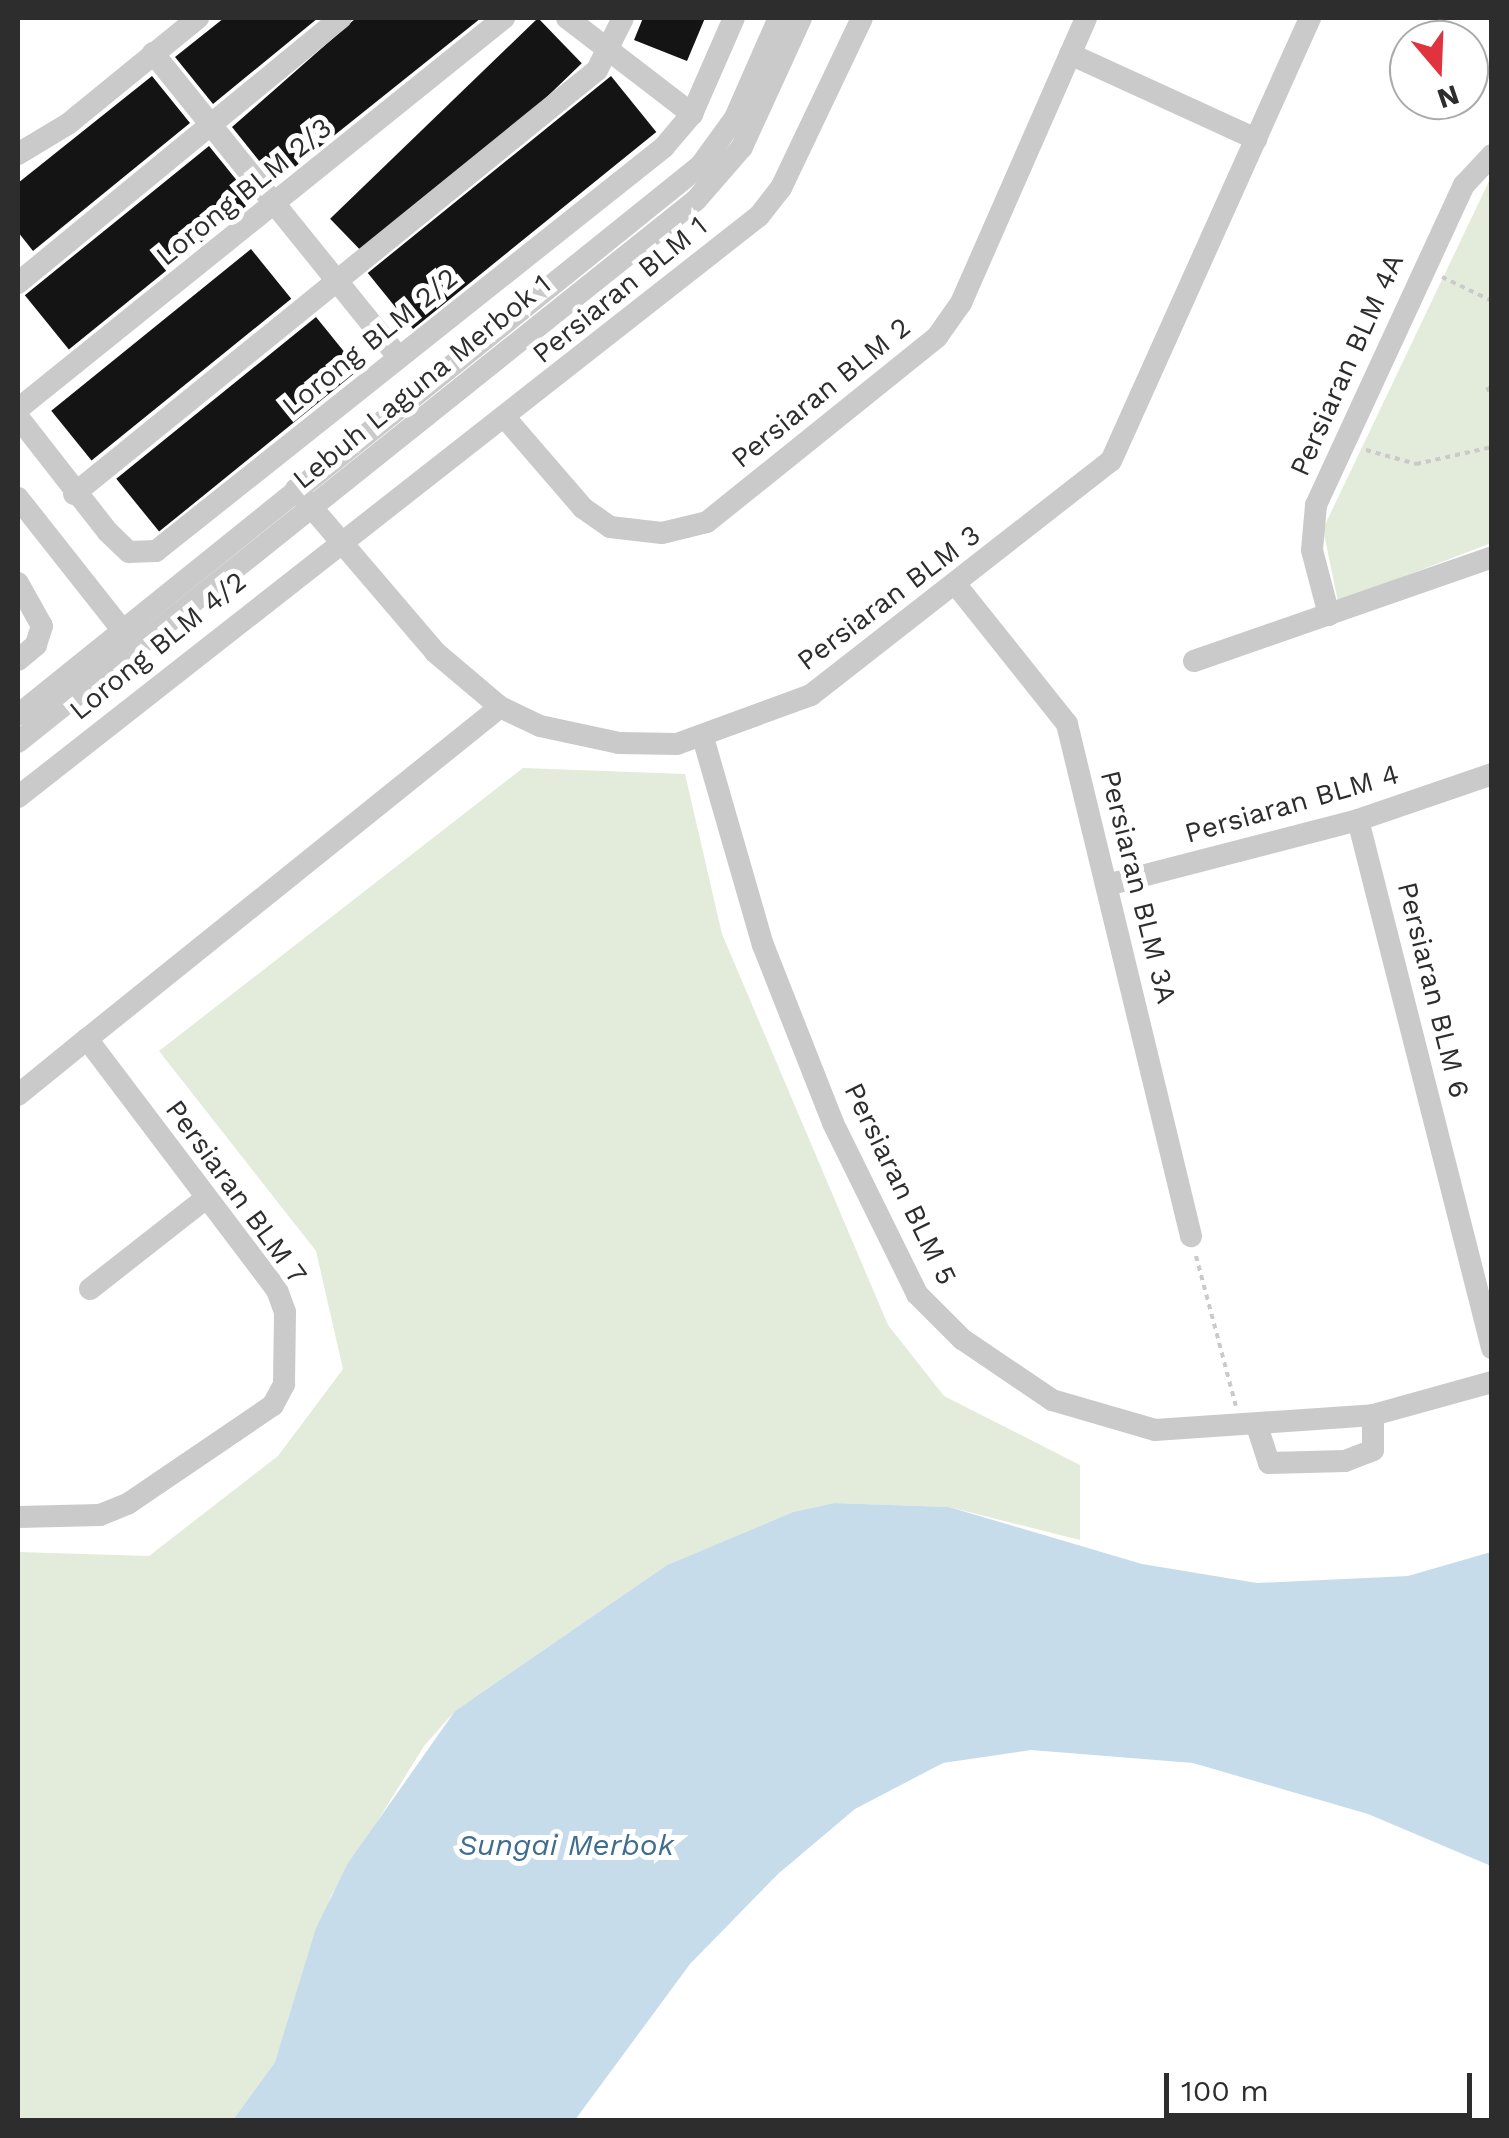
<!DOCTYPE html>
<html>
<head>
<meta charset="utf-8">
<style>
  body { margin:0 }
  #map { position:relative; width:1509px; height:2138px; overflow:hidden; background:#fff; font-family:"Work Sans",sans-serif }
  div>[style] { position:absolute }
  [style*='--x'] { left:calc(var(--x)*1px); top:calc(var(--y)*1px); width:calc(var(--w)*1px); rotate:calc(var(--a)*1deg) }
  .green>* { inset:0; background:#e3ebdb }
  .water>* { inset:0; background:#c7dcea }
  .building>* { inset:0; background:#141414; transform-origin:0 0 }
  .path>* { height:4px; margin-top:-2px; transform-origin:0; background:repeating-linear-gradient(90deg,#cacaca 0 5px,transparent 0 10px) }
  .minor>* { height:22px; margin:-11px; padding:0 11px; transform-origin:11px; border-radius:11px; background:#cacaca }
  span { translate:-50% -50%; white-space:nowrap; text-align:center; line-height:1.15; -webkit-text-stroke:10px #fff; paint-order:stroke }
  .street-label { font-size:28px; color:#2d2d2d }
  .water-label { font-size:30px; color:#3e6d8d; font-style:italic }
  .frame { position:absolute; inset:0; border:20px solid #2d2d2d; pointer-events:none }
  .north { position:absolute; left:1389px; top:20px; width:100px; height:100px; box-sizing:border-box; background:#fff; border:2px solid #ababab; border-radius:50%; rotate:161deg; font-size:28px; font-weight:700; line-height:40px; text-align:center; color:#2d2d2d }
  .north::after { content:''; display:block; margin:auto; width:35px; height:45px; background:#e0333d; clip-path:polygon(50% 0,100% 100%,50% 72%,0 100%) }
  .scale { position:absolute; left:1164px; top:2073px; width:308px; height:45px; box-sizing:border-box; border:5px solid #2d2d2d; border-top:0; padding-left:12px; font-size:30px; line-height:35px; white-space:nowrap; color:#2d2d2d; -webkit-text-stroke:8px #fff; paint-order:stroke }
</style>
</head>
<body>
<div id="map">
  <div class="green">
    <div style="clip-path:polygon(1491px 177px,1491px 543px,1338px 602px,1323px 529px)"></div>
    <div style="clip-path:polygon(523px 768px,685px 774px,722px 934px,888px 1325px,944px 1396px,1080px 1465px,1080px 1540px,949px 1507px,834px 1503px,793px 1512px,667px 1565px,455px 1711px,424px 1746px,331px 1896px,275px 2062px,233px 2120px,18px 2120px,18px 1552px,149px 1556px,278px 1456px,343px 1369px,316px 1251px,159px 1051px)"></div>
  </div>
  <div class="water">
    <div style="clip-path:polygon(834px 1503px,949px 1507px,1142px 1564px,1257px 1583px,1408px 1576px,1491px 1552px,1491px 1866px,1368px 1814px,1193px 1763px,1031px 1750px,943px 1763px,855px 1809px,778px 1874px,690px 1964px,575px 2120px,233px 2120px,275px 2062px,316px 1928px,348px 1863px,455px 1711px,667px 1565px,793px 1512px)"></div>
  </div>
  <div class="building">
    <div style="clip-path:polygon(224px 18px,318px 18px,213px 104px,175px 57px)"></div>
    <div style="clip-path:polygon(356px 18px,481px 18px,276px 182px,232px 127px)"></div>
    <div style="left:538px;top:18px;width:63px;height:289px;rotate:46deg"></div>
    <div style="clip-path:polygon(643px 18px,705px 18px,687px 61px,634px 40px)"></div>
    <div style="clip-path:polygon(152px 76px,190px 123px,33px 251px,18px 232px,18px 183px)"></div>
    <div style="left:611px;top:76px;width:72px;height:313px;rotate:51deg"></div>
    <div style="left:209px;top:146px;width:70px;height:237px;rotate:51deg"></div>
    <div style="left:251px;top:249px;width:64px;height:257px;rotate:51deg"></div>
    <div style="left:316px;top:317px;width:68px;height:257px;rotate:51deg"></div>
  </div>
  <div class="path">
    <div style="--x:1442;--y:277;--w:55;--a:25.6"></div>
    <div style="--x:1487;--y:387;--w:11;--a:63"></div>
    <div style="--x:1366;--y:450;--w:52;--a:15.6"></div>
    <div style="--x:1416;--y:464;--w:78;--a:-12.6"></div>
    <div style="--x:1196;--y:1256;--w:155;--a:75.1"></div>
  </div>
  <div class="minor">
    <div style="--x:567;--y:18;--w:158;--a:37.5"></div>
    <div style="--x:153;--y:53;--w:390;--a:51.1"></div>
    <div style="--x:1070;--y:54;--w:205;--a:24.6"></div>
    <div style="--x:18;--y:154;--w:58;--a:-31"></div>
    <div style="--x:68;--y:124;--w:168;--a:-39.2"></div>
    <div style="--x:18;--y:283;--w:418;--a:-39.4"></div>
    <div style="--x:18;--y:409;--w:624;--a:-38.82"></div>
    <div style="--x:18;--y:417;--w:146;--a:52"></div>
    <div style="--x:108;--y:532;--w:29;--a:44"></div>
    <div style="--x:129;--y:552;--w:27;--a:-2"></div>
    <div style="--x:156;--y:551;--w:649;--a:-38.49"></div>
    <div style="--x:664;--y:147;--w:43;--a:-49.7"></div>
    <div style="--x:692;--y:114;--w:105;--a:-66.4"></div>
    <div style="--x:507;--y:420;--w:116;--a:49.2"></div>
    <div style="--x:583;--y:508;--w:33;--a:35"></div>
    <div style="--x:610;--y:527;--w:52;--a:6.6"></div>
    <div style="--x:662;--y:533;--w:46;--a:-13.7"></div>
    <div style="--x:707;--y:522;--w:295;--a:-38.8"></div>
    <div style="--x:937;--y:337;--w:42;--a:-54.8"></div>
    <div style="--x:961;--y:303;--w:311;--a:-66.3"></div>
    <div style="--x:296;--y:489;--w:214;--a:49.5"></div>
    <div style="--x:435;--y:652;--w:85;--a:40.2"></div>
    <div style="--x:500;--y:707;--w:44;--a:25.4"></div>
    <div style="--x:540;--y:726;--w:81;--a:12.1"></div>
    <div style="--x:619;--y:743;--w:58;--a:1"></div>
    <div style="--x:677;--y:744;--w:143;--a:-20.1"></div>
    <div style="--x:811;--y:695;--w:380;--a:-38"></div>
    <div style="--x:1111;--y:461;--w:486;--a:-65.8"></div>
    <div style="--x:74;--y:494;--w:673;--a:-39.03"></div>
    <div style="--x:597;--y:70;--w:58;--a:-63.4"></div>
    <div style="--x:18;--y:498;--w:181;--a:51.7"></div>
    <div style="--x:18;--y:583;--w:49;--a:60.8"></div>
    <div style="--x:42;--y:626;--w:20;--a:108"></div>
    <div style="--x:36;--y:645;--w:23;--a:140"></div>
    <div style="--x:957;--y:586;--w:176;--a:51.4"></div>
    <div style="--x:1067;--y:724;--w:527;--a:76.39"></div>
    <div style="--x:1329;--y:615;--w:67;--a:-104.7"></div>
    <div style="--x:1312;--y:550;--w:45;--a:-84.9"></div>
    <div style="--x:1316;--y:505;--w:353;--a:-65.2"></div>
    <div style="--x:1464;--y:185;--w:41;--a:-47"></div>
    <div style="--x:1194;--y:661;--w:316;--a:-19.2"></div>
    <div style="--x:18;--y:715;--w:877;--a:-38.84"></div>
    <div style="--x:701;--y:165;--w:58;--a:-54.1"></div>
    <div style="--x:735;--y:118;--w:109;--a:-66.3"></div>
    <div style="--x:704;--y:741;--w:212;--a:73.9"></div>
    <div style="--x:763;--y:945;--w:191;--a:68.5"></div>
    <div style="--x:833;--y:1123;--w:191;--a:63.8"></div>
    <div style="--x:917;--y:1294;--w:64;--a:45"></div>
    <div style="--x:962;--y:1339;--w:109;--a:34.1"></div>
    <div style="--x:1052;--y:1400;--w:107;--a:16.2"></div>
    <div style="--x:1155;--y:1430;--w:219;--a:-3.9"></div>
    <div style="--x:1373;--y:1415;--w:123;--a:-15.5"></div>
    <div style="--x:18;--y:742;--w:868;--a:-38.64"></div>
    <div style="--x:696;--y:200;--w:70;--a:-49"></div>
    <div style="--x:742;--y:147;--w:142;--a:-65.4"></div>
    <div style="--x:18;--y:797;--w:942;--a:-38.1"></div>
    <div style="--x:759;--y:216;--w:36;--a:-52"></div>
    <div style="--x:781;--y:188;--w:188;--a:-64.5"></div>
    <div style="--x:1358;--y:820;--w:545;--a:75.76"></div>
    <div style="--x:1107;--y:885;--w:259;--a:-14.5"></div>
    <div style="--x:1358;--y:820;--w:142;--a:-18.9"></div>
    <div style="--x:18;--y:1095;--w:89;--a:-39.1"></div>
    <div style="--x:90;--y:1289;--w:147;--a:-38.1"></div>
    <div style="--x:1257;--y:1426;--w:39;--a:72"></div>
    <div style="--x:1269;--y:1463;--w:76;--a:-1.5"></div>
    <div style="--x:1345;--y:1461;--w:30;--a:-21"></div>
    <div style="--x:1373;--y:1450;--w:35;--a:-90"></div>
    <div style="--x:18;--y:1517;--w:82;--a:-1.4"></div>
    <div style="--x:100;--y:1515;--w:31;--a:-22"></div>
    <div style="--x:129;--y:1503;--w:174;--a:-34.2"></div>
    <div style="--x:273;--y:1405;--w:24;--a:-62"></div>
    <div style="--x:284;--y:1384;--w:72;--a:-89.2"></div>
    <div style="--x:285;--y:1312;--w:23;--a:-110"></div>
    <div style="--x:277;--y:1290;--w:315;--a:-127.1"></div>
    <div style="--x:87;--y:1039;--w:530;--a:-38.79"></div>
  </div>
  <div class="street-label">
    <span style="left:244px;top:192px;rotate:-39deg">Lorong BLM 2/3</span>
    <span style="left:620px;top:290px;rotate:-39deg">Persiaran BLM 1</span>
    <span style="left:370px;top:342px;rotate:-39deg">Lorong BLM 2/2</span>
    <span style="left:1347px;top:365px;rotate:-66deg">Persiaran BLM 4A</span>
    <span style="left:422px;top:382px;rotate:-39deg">Lebuh Laguna Merbok 1</span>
    <span style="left:821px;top:393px;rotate:-39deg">Persiaran BLM 2</span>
    <span style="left:889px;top:598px;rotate:-37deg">Persiaran BLM 3</span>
    <span style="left:158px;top:646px;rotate:-39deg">Lorong BLM 4/2</span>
    <span style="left:1292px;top:804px;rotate:-16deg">Persiaran BLM 4</span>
    <span style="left:1138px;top:887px;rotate:76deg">Persiaran BLM 3A</span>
    <span style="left:1433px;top:990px;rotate:76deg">Persiaran BLM 6</span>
    <span style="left:900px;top:1184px;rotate:64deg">Persiaran BLM 5</span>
    <span style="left:236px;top:1192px;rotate:54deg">Persiaran BLM 7</span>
  </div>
  <div class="water-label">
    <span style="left:566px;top:1845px">Sungai Merbok</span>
  </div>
  <div class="frame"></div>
  <div class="north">N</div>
  <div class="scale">100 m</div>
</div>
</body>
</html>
